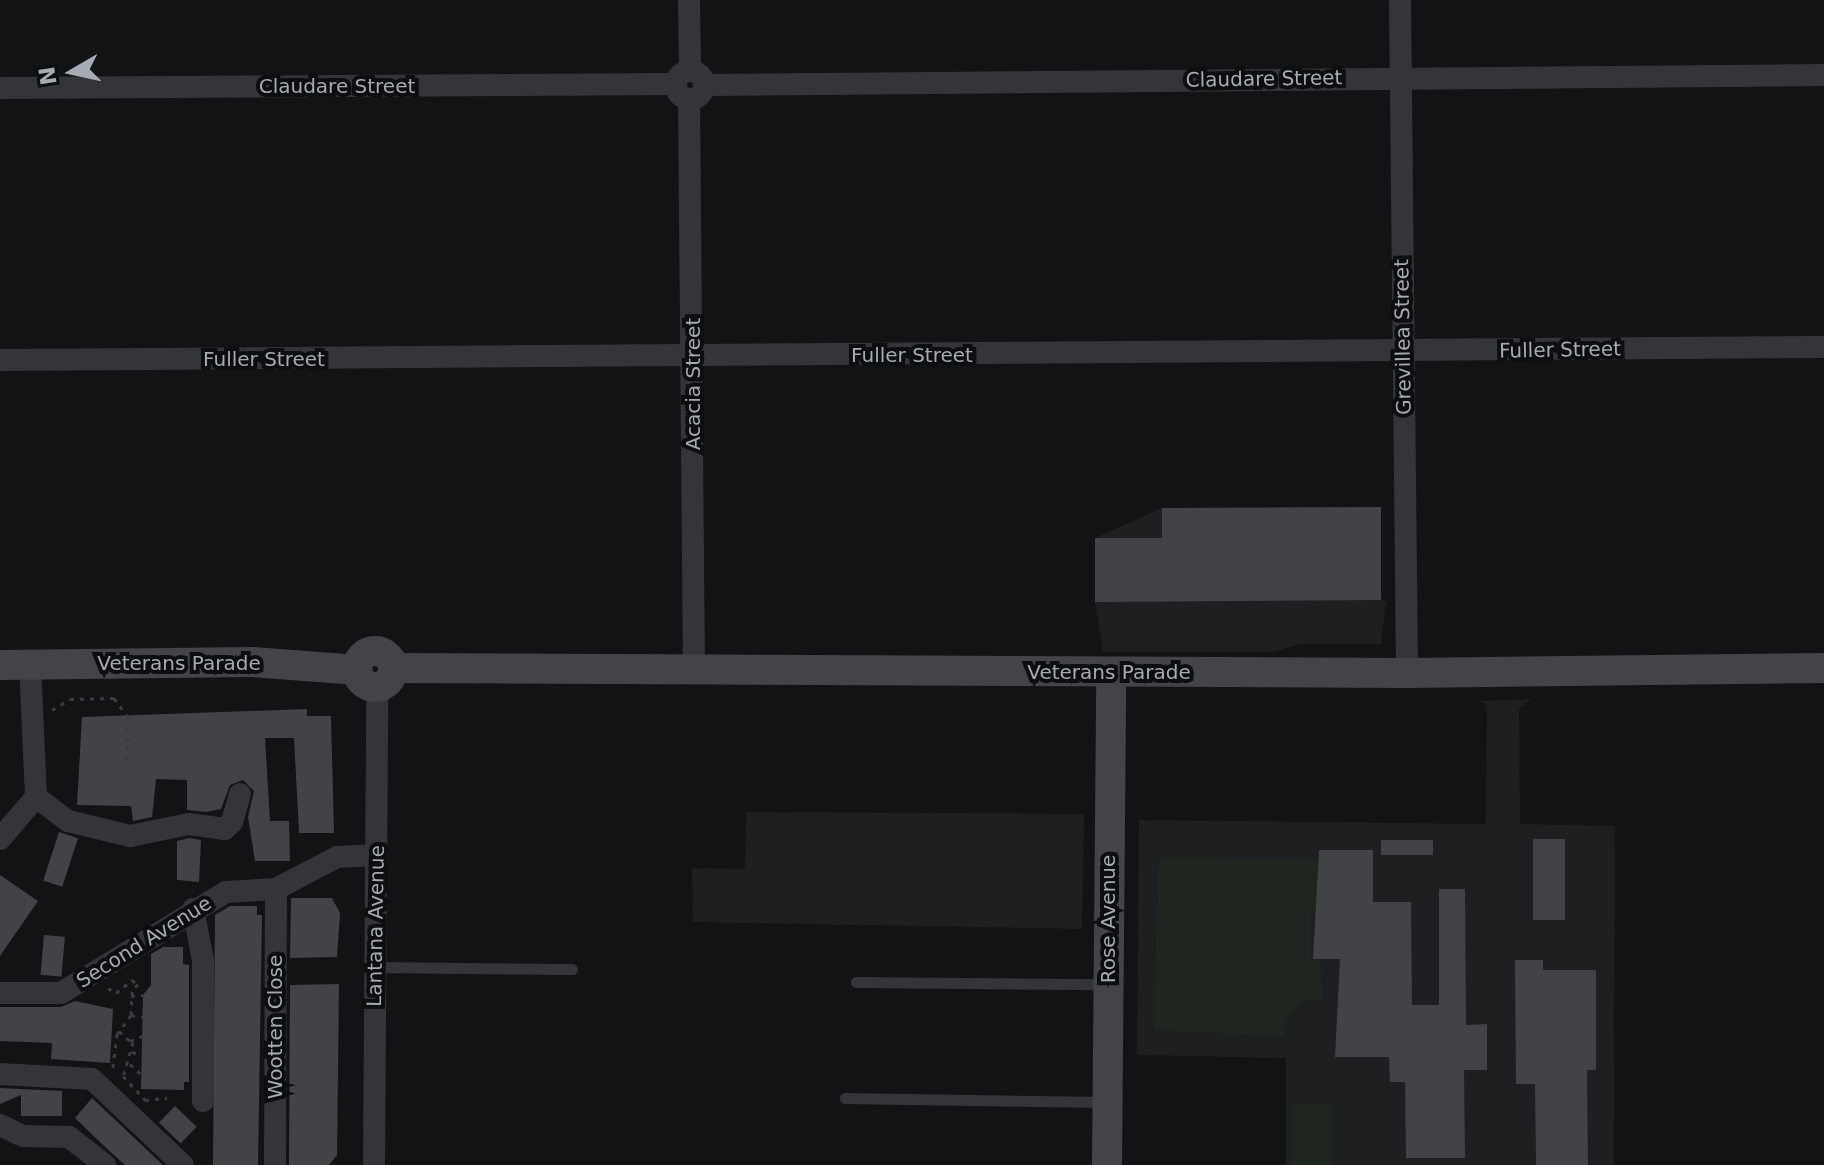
<!DOCTYPE html>
<html>
<head>
<meta charset="utf-8">
<style>
  body { margin:0 }
  #map { position:relative; width:1824px; height:1165px; overflow:hidden; background:#121314; font-family:"DejaVu Sans",sans-serif }
  div>[style] { position:absolute }
  [style*='--x'] { left:calc(var(--x)*1px); top:calc(var(--y)*1px); width:calc(var(--w)*1px); rotate:calc(var(--a)*1deg) }
  .built>* { inset:0; background:#1e1f21 }
  .green>* { inset:0; background:#1f261f; transform-origin:0 0 }
  .building>* { inset:0; background:#414347; transform-origin:0 0 }
  .path>* { height:3px; margin-top:-1.5px; transform-origin:0; background:repeating-linear-gradient(90deg,#3a3c3f 0 4px,transparent 0 10px) }
  .lane>* { height:11px; margin:-5.5px; padding:0 5.5px; transform-origin:5.5px; border-radius:5.5px; background:#343539 }
  .street>* { height:22px; margin:-11px; padding:0 11px; transform-origin:11px; border-radius:11px; background:#343539 }
  .street>.ring { margin:-11px; padding:0; box-sizing:content-box; background:none; border:22px solid #343539; border-radius:50% }
  .secondary>* { height:30px; margin:-15px; padding:0 15px; transform-origin:15px; border-radius:15px; background:#424448 }
  .secondary>.ring { margin:-15px; padding:0; box-sizing:content-box; background:none; border:30px solid #424448; border-radius:50% }
  span { translate:-50% -50%; white-space:nowrap; text-align:center; line-height:1.15; -webkit-text-stroke:8px #0d0e0f; paint-order:stroke }
  .street-label { font-size:20px; color:#a5abb3 }
  .north { position:absolute; left:32px; top:32px; width:80px; height:80px; -webkit-text-stroke:6px #0d0e0f; paint-order:stroke; rotate:261deg; font-size:22px; font-weight:700; line-height:32px; text-align:center; color:#a5abb3 }
  .north::after { content:''; display:block; margin:auto; width:28px; height:36px; background:#a5abb3; clip-path:polygon(50% 0,100% 100%,50% 72%,0 100%) }
</style>
</head>
<body>
<div id="map">
  <div class="built">
    <div style="clip-path:polygon(1381px 507px,1381px 599px,1386px 602px,1381px 644px,1301px 644px,1271px 652px,1103px 652px,1095px 602px,1095px 538px,1162px 508px)"></div>
    <div style="clip-path:polygon(1531px 699px,1519px 709px,1520px 824px,1615px 826px,1614px 1165px,1286px 1165px,1286px 1058px,1137px 1055px,1139px 820px,1486px 824px,1487px 706px,1481px 701px)"></div>
    <div style="clip-path:polygon(746px 812px,1084px 814px,1082px 929px,693px 922px,692px 868px,745px 869px)"></div>
  </div>
  <div class="green">
    <div style="clip-path:polygon(1159px 858px,1317px 859px,1318px 913px,1311px 913px,1311px 960px,1320px 960px,1322px 1001px,1303px 1000px,1285px 1019px,1285px 1036px,1154px 1030px)"></div>
    <div style="left:1291px;top:1105px;width:41px;height:60px"></div>
  </div>
  <div class="building">
    <div style="clip-path:polygon(1381px 507px,1381px 600px,1095px 602px,1095px 538px,1162px 538px,1162px 508px)"></div>
    <div style="clip-path:polygon(307px 709px,307px 716px,331px 716px,334px 833px,299px 833px,294px 738px,265px 738px,270px 821px,289px 821px,290px 861px,255px 861px,248px 817px,254px 791px,243px 780px,230px 785px,221px 809px,206px 812px,187px 810px,187px 780px,156px 779px,152px 817px,133px 821px,131px 806px,77px 805px,82px 717px)"></div>
    <div style="left:59px;top:832px;width:20px;height:51px;rotate:18deg"></div>
    <div style="clip-path:polygon(189px 838px,201px 840px,199px 882px,177px 880px,177px 841px)"></div>
    <div style="left:1533px;top:839px;width:32px;height:81px"></div>
    <div style="left:1433px;top:840px;width:15px;height:52px;rotate:90deg"></div>
    <div style="clip-path:polygon(1319px 850px,1373px 850px,1373px 902px,1411px 902px,1412px 1005px,1439px 1005px,1439px 889px,1465px 889px,1466px 1025px,1487px 1024px,1487px 1070px,1464px 1070px,1465px 1158px,1406px 1158px,1405px 1082px,1390px 1082px,1389px 1057px,1335px 1057px,1340px 959px,1313px 959px)"></div>
    <div style="clip-path:polygon(0 875px,38px 901px,0 956px)"></div>
    <div style="clip-path:polygon(291px 898px,332px 898px,340px 913px,337px 957px,290px 958px)"></div>
    <div style="clip-path:polygon(230px 906px,257px 906px,257px 915px,262px 915px,258px 1165px,213px 1165px,215px 915px)"></div>
    <div style="left:44px;top:935px;width:21px;height:40px;rotate:5deg"></div>
    <div style="clip-path:polygon(163px 947px,183px 947px,183px 964px,189px 965px,189px 1082px,184px 1082px,184px 1090px,141px 1089px,143px 995px,151px 985px,151px 954px)"></div>
    <div style="clip-path:polygon(1515px 960px,1543px 960px,1543px 970px,1596px 970px,1596px 1070px,1587px 1070px,1588px 1165px,1536px 1165px,1535px 1084px,1516px 1084px)"></div>
    <div style="clip-path:polygon(339px 984px,337px 1155px,329px 1165px,289px 1165px,290px 985px)"></div>
    <div style="clip-path:polygon(75px 1001px,113px 1009px,110px 1063px,51px 1059px,52px 1043px,0 1041px,0 1007px,61px 1007px)"></div>
    <div style="clip-path:polygon(0 1088px,62px 1091px,62px 1116px,21px 1116px,21px 1095px,0 1104px)"></div>
    <div style="clip-path:polygon(92px 1098px,163px 1165px,125px 1165px,103px 1145px,75px 1118px)"></div>
    <div style="left:175px;top:1106px;width:30px;height:23px;rotate:44deg"></div>
  </div>
  <div class="path">
    <div style="--x:52;--y:710;--w:21;--a:-31"></div>
    <div style="--x:70;--y:699;--w:44;--a:-1.3"></div>
    <div style="--x:114;--y:698;--w:24;--a:54"></div>
    <div style="--x:128;--y:717;--w:44;--a:91.3"></div>
    <div style="--x:108;--y:988;--w:9;--a:32"></div>
    <div style="--x:116;--y:993;--w:21;--a:-39"></div>
    <div style="--x:132;--y:980;--w:7;--a:34"></div>
    <div style="--x:138;--y:984;--w:9;--a:131"></div>
    <div style="--x:132;--y:991;--w:24;--a:92"></div>
    <div style="--x:131;--y:1015;--w:24;--a:126"></div>
    <div style="--x:117;--y:1034;--w:38;--a:97"></div>
    <div style="--x:131;--y:996;--w:12;--a:-5"></div>
    <div style="--x:131;--y:1015;--w:12;--a:9"></div>
    <div style="--x:119;--y:1031;--w:15;--a:42"></div>
    <div style="--x:130;--y:1041;--w:14;--a:-21"></div>
    <div style="--x:133;--y:1042;--w:35;--a:106"></div>
    <div style="--x:123;--y:1076;--w:33;--a:47"></div>
    <div style="--x:145;--y:1100;--w:22;--a:-5"></div>
    <div style="--x:132;--y:1052;--w:15;--a:16"></div>
    <div style="--x:130;--y:1064;--w:16;--a:43"></div>
  </div>
  <div class="lane">
    <div style="--x:375;--y:967;--w:197;--a:0.6"></div>
    <div style="--x:856;--y:982;--w:251;--a:0.5"></div>
    <div style="--x:845;--y:1098;--w:262;--a:0.9"></div>
  </div>
  <div class="street">
    <div style="--x:689;--y:0;--w:70;--a:89.2"></div>
    <div style="--x:1400;--y:0;--w:673;--a:89.4"></div>
    <div class="ring" style="left:676px;top:71px;width:6px;height:6px"></div>
    <div style="--x:704;--y:85;--w:1120;--a:-0.51"></div>
    <div style="--x:0;--y:88;--w:675;--a:-0.34"></div>
    <div style="--x:689;--y:100;--w:569;--a:89.5"></div>
    <div style="--x:0;--y:360;--w:1824;--a:-0.41"></div>
    <div style="--x:36;--y:797;--w:40;--a:37"></div>
    <div style="--x:68;--y:821;--w:64;--a:13.6"></div>
    <div style="--x:130;--y:836;--w:60;--a:-11.5"></div>
    <div style="--x:189;--y:824;--w:36;--a:8"></div>
    <div style="--x:225;--y:829;--w:10;--a:-45"></div>
    <div style="--x:232;--y:822;--w:29;--a:-74"></div>
    <div style="--x:0;--y:839;--w:55;--a:-49.4"></div>
    <div style="--x:36;--y:797;--w:132;--a:-92.6"></div>
    <div style="--x:193;--y:909;--w:52;--a:78.9"></div>
    <div style="--x:203;--y:960;--w:141;--a:90"></div>
    <div style="--x:0;--y:993;--w:61;--a:0"></div>
    <div style="--x:61;--y:993;--w:193;--a:-31.5"></div>
    <div style="--x:226;--y:892;--w:50;--a:-3.4"></div>
    <div style="--x:276;--y:889;--w:69;--a:-27.7"></div>
    <div style="--x:337;--y:857;--w:40;--a:-2.9"></div>
    <div style="--x:0;--y:1074;--w:92;--a:3.1"></div>
    <div style="--x:92;--y:1079;--w:125;--a:43.4"></div>
    <div style="--x:0;--y:1125;--w:25;--a:26"></div>
    <div style="--x:23;--y:1136;--w:46;--a:1.2"></div>
    <div style="--x:69;--y:1137;--w:46;--a:37.9"></div>
    <div style="--x:275;--y:1165;--w:276;--a:-89.8"></div>
    <div style="--x:374;--y:1165;--w:477;--a:-89.6"></div>
  </div>
  <div class="secondary">
    <div class="ring" style="left:357px;top:651px;width:6px;height:6px"></div>
    <div style="--x:0;--y:665;--w:252;--a:-0.7"></div>
    <div style="--x:252;--y:662;--w:106;--a:4.3"></div>
    <div style="--x:393;--y:668;--w:1014;--a:0.28"></div>
    <div style="--x:1407;--y:673;--w:417;--a:-0.7"></div>
    <div style="--x:1107;--y:1165;--w:493;--a:-89.5"></div>
  </div>
  <div class="street-label">
    <span style="left:1264px;top:79px;rotate:-1deg">Claudare Street</span>
    <span style="left:337px;top:86px">Claudare Street</span>
    <span style="left:1403px;top:337px;rotate:-91deg">Grevillea Street</span>
    <span style="left:1560px;top:350px;rotate:-1deg">Fuller Street</span>
    <span style="left:912px;top:355px">Fuller Street</span>
    <span style="left:264px;top:359px">Fuller Street</span>
    <span style="left:693px;top:384px;rotate:-90deg">Acacia Street</span>
    <span style="left:179px;top:663px">Veterans Parade</span>
    <span style="left:1109px;top:672px">Veterans Parade</span>
    <span style="left:1108px;top:919px;rotate:-90deg">Rose Avenue</span>
    <span style="left:376px;top:926px;rotate:-89deg">Lantana Avenue</span>
    <span style="left:144px;top:942px;rotate:-32deg">Second Avenue</span>
    <span style="left:275px;top:1027px;rotate:-90deg">Wootten Close</span>
  </div>
  <div class="north">N</div>
</div>
</body>
</html>
